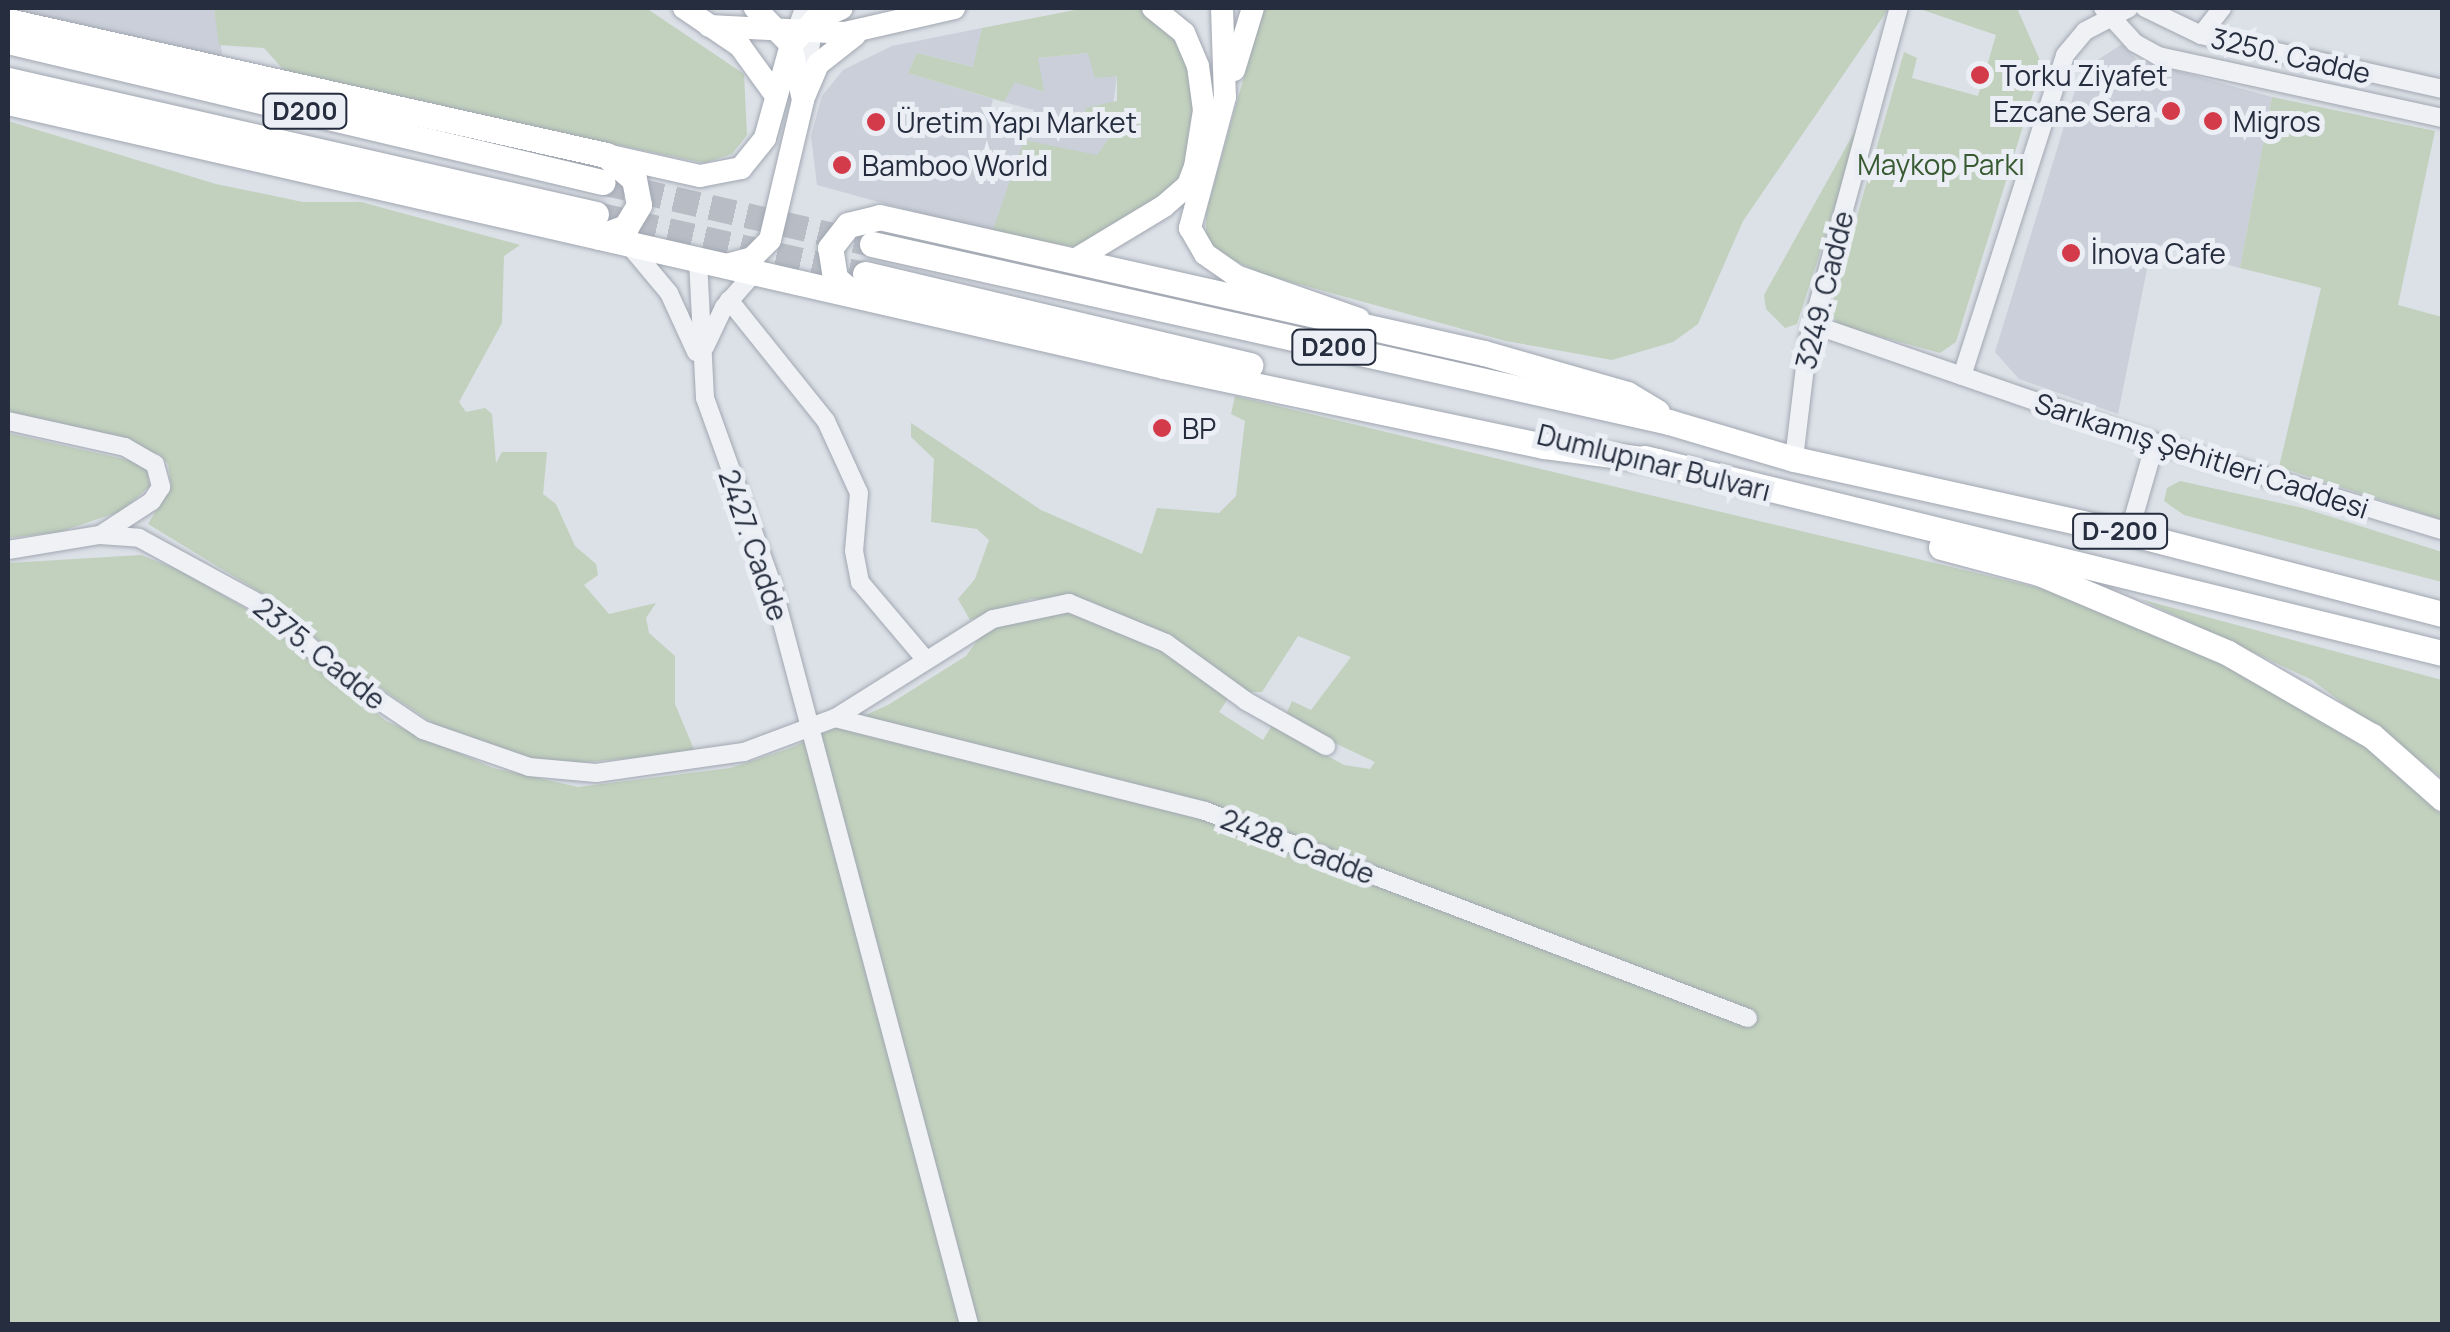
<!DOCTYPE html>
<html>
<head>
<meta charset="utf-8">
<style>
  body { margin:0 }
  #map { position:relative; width:2450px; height:1332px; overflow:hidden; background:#dce0e7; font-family:Manrope,sans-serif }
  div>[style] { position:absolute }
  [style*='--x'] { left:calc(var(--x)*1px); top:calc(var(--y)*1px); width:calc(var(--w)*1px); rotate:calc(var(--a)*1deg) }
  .built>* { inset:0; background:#cacfd9 }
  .green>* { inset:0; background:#c1d1bd }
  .highway-tunnel>* { height:25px; margin-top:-12.5px; transform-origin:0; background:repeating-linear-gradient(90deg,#b7bcc5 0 25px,transparent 0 37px) }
  .roads { filter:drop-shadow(0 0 2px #a1a7b1) drop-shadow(0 0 2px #a1a7b1) }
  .minor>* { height:18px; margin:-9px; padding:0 9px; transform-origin:9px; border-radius:9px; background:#eff1f5 }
  .major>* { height:22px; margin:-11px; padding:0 11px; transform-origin:11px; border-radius:11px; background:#fff }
  .highway>* { height:25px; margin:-12.5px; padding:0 12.5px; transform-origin:12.5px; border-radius:12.5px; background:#fff }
  .dots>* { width:28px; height:28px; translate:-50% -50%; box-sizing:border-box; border:5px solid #ebeff5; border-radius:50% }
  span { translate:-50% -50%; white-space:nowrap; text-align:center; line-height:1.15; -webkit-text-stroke:10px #ebeff5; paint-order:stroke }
  .shield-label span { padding:2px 8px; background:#ebeff5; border:2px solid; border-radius:8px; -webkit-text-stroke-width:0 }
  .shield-label { font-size:25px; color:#252d3e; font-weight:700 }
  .street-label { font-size:28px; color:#252d3e }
  .poi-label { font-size:28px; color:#252d3e }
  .left { translate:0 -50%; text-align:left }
  .right { translate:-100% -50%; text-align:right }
  .park-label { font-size:28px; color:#385a32 }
  .frame { position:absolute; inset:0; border:10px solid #252d3e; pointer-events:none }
</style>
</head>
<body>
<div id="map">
  <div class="built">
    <div style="clip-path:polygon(8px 8px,214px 8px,224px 64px,8px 14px)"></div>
    <div style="clip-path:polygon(982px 28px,974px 67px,917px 53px,908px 73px,993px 99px,988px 118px,1028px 128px,1034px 110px,1004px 102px,1015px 81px,1043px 92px,1037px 58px,1089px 53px,1117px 75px,1109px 138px,1097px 155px,992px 233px,817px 185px,811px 136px,822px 96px,843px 70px,892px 46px)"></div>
    <div style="clip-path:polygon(2122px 44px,2137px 60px,2272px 97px,2240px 268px,2159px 245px,2151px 249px,2118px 414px,2019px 379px,1995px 352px,2081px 71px)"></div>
  </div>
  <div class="green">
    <div style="clip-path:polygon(214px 8px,646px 8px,744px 74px,747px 135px,732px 154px,704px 163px,290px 77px,264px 48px,219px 45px)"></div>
    <div style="clip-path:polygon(1085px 8px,1138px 8px,1176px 29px,1199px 96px,1186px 178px,1082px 248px,992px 233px,1024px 140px,1097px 155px,1109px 138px,1087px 123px,1085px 108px,1117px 101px,1117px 76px,1095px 78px,1088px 53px,1038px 58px,1044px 92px,1015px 82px,1004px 102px,908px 73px,917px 53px,973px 67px,982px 28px)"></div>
    <div style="clip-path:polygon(1263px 8px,1889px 8px,1743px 221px,1698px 324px,1673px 342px,1612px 360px,1506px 341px,1262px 274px,1215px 251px,1206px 237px,1206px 213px)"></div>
    <div style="clip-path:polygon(1917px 8px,2017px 8px,2042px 65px,1956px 342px,1940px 353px,1838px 325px,1830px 311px,1904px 52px,1917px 58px,1912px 78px,1978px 96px,1996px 35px)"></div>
    <div style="clip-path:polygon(2272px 97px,2435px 131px,2398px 305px,2442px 317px,2442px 520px,2279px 467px,2321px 288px,2240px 268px)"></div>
    <div style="clip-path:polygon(1866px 111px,1797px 324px,1785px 328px,1766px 309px,1764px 295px)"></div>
    <div style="clip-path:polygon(8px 121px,216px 184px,303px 202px,361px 202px,520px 245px,504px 256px,502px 323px,459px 402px,466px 412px,485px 408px,492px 414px,496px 463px,502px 452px,547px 452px,543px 494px,556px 504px,575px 546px,596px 564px,598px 575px,584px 585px,609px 614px,656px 603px,646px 618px,649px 633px,675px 656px,675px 704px,695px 752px,578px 763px,525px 759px,434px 724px,342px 662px,278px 603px,148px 524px,171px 486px,168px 464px,159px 454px,8px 414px)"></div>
    <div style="clip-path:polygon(1235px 396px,2073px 596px,2186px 642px,2359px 741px,2442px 815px,2442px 1324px,8px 1324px,8px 563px,141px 555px,184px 572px,267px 621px,386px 721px,493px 768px,578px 787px,730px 768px,788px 749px,888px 705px,966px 656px,982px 634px,1019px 616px,1067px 607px,1168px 653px,1229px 697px,1219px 712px,1263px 740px,1272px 725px,1344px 765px,1370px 769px,1375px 762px,1284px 719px,1292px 701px,1311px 710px,1351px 657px,1298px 636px,1262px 692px,1241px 692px,1174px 644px,1090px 601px,1031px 599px,970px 620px,958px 599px,975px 579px,989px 540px,977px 529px,931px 522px,934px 459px,911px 437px,911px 423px,1041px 510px,1142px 554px,1157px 508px,1219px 513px,1236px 496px,1245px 421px,1231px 414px)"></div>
    <div style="clip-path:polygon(8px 433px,137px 462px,147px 469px,150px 486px,122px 511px,59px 532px,8px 538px)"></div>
    <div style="clip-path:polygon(2180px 481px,2303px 508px,2442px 552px,2442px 582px,2184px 515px,2164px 501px,2167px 488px)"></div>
    <div style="clip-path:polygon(2140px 599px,2442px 680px,2442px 778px,2312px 680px)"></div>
  </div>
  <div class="highway-tunnel">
    <div style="--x:602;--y:182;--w:277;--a:12.9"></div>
    <div style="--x:596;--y:214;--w:276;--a:12.6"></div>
  </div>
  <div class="roads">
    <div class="minor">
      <div style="--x:2103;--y:8;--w:47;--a:47.6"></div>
      <div style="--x:2135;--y:43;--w:26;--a:29"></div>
      <div style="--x:2158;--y:56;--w:291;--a:12.3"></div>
      <div style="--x:2145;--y:8;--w:62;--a:25.7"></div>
      <div style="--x:2201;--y:35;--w:247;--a:12.6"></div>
      <div style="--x:2201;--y:35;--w:34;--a:-52"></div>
      <div style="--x:793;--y:40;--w:34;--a:-71"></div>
      <div style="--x:806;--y:80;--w:60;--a:-82.3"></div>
      <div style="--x:628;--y:244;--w:64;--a:50.1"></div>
      <div style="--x:669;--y:293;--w:65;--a:65.4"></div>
      <div style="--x:698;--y:260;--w:138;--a:87.1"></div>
      <div style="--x:705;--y:398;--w:195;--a:70.2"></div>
      <div style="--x:771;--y:581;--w:769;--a:75.08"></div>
      <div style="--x:729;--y:300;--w:155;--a:51.3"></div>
      <div style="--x:826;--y:421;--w:79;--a:65.4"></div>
      <div style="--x:859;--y:493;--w:58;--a:94.9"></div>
      <div style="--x:854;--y:551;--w:32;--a:79"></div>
      <div style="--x:860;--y:582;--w:102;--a:49.8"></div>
      <div style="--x:1812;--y:324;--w:363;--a:19.1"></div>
      <div style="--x:2155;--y:443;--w:300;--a:16.9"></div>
      <div style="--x:705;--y:347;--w:44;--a:-64.6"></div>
      <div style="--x:724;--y:307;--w:45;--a:-48.6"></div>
      <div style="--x:1962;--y:376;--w:337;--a:-72.2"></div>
      <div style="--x:2065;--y:55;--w:31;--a:-50"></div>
      <div style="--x:2085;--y:31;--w:50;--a:-27.6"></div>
      <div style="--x:8;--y:421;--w:120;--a:12.5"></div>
      <div style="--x:125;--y:447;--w:34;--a:30"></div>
      <div style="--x:155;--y:464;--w:24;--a:75"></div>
      <div style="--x:161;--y:487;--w:17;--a:123"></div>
      <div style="--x:152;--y:501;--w:62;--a:146.8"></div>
      <div style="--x:1794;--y:459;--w:118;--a:-83.2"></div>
      <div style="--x:1808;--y:342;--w:346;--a:-74.8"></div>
      <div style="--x:2129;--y:533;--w:94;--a:-73.9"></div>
      <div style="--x:8;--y:550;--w:93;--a:-9.3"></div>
      <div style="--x:100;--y:535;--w:39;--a:4"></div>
      <div style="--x:139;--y:538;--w:148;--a:28.6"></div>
      <div style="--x:269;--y:609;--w:93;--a:42.8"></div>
      <div style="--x:337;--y:672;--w:104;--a:34"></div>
      <div style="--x:423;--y:730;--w:112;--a:19.2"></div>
      <div style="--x:529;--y:767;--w:67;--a:5.1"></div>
      <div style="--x:596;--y:773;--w:149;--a:-8.1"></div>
      <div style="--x:744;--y:752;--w:97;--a:-20.5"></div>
      <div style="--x:835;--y:718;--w:186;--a:-32.1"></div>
      <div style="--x:993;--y:619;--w:78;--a:-11.9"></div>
      <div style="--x:1069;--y:603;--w:105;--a:22.4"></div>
      <div style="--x:1166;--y:643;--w:99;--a:35.9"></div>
      <div style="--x:1246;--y:701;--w:92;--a:29.4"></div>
      <div style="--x:835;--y:718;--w:382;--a:14.1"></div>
      <div style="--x:1205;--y:811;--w:581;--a:20.87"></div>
    </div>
    <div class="major">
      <div style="--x:684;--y:8;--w:68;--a:34.2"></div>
      <div style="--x:740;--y:46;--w:58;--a:54.1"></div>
      <div style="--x:1222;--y:8;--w:89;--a:88.1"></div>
      <div style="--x:1225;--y:97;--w:136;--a:105"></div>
      <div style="--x:1190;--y:228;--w:30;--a:60"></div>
      <div style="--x:1205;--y:254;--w:38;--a:35"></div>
      <div style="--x:1236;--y:276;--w:130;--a:19.3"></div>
      <div style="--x:709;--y:26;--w:136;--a:2.9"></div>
      <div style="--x:845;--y:33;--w:112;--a:-12.9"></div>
      <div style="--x:1234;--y:70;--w:65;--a:-73"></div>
      <div style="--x:804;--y:97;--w:36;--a:-67"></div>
      <div style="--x:818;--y:64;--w:47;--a:-38.1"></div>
      <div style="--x:606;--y:155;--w:96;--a:12.6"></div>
      <div style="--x:700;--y:176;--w:42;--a:-11"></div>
      <div style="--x:741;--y:168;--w:38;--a:-51"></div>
      <div style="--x:765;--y:138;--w:97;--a:-74.4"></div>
      <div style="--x:791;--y:45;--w:34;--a:-47"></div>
      <div style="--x:814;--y:20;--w:30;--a:-23"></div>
      <div style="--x:1073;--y:261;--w:106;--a:-31.1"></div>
      <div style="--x:1164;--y:206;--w:32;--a:-41"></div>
      <div style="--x:1188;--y:185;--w:19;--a:-69"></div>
      <div style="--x:1195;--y:167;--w:58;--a:-81"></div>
      <div style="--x:1204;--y:110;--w:44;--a:-97.8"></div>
      <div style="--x:1198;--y:66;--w:36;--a:-113"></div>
      <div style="--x:1184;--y:33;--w:40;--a:-141"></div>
      <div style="--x:723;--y:266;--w:30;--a:-15"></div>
      <div style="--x:752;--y:258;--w:25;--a:-45"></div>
      <div style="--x:770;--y:240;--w:144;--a:-76.7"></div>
      <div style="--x:803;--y:100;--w:56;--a:-102.3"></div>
      <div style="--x:791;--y:45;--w:52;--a:-134.2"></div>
    </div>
    <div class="highway">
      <div style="--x:8;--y:21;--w:613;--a:12.63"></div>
      <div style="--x:606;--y:155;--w:37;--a:41"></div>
      <div style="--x:634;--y:179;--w:26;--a:79"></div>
      <div style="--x:639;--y:205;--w:26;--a:121"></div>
      <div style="--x:626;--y:227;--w:29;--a:160"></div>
      <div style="--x:8;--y:41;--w:611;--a:13.35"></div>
      <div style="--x:8;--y:80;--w:603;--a:12.84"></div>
      <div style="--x:8;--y:102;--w:1186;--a:12.86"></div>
      <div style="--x:1164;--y:366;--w:388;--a:11.9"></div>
      <div style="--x:1544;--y:446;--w:114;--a:7.6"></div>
      <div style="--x:872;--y:244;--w:817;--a:12.59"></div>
      <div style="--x:1669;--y:422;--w:130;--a:16.5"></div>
      <div style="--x:1794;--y:459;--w:343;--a:12.5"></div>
      <div style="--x:2129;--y:533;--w:323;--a:14.5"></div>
      <div style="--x:865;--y:274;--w:396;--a:13.3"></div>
      <div style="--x:855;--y:295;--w:26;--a:-140"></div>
      <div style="--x:835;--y:278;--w:30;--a:-99"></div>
      <div style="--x:830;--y:248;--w:29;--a:-52"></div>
      <div style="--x:848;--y:225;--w:32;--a:-14"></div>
      <div style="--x:879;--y:217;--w:620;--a:12.67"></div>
      <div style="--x:1484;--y:353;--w:149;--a:16"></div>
      <div style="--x:1627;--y:394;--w:35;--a:31"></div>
      <div style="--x:1644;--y:458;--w:821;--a:13.73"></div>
      <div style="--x:1941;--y:547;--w:101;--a:14.9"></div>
      <div style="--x:2039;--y:573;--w:205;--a:22.9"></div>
      <div style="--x:2228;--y:653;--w:166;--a:30"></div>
      <div style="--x:2372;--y:736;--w:94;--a:41.5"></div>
    </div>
  </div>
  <div class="dots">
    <div style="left:1980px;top:75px;background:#d33a4a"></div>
    <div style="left:2171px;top:111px;background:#d33a4a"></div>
    <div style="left:2213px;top:121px;background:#d33a4a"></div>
    <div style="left:876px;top:122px;background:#d33a4a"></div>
    <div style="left:842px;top:165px;background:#d33a4a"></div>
    <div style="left:2071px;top:253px;background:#d33a4a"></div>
    <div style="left:1162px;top:428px;background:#d33a4a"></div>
  </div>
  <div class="shield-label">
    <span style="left:305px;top:111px">D200</span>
    <span style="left:1334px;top:347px">D200</span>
    <span style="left:2120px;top:531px">D-200</span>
  </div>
  <div class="street-label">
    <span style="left:2291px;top:55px;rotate:13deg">3250. Cadde</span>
    <span style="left:1824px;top:290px;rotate:-76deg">3249. Cadde</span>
    <span style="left:2202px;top:455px;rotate:18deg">Sarıkamış Şehitleri Caddesi</span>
    <span style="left:1654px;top:462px;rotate:14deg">Dumlupınar Bulvarı</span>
    <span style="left:754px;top:545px;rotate:71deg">2427. Cadde</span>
    <span style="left:320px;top:653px;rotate:39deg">2375. Cadde</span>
    <span style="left:1298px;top:846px;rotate:21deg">2428. Cadde</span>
  </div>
  <div class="poi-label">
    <span class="left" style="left:2000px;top:75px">Torku Ziyafet</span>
    <span class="right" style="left:2151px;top:111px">Ezcane Sera</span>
    <span class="left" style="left:2233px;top:121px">Migros</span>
    <span class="left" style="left:896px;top:122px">Üretim Yapı Market</span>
    <span class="left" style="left:862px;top:165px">Bamboo World</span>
    <span class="left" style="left:2091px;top:253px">İnova Cafe</span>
    <span class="left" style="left:1182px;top:428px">BP</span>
  </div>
  <div class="park-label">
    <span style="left:1941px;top:164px">Maykop Parkı</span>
  </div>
  <div class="frame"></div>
</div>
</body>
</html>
